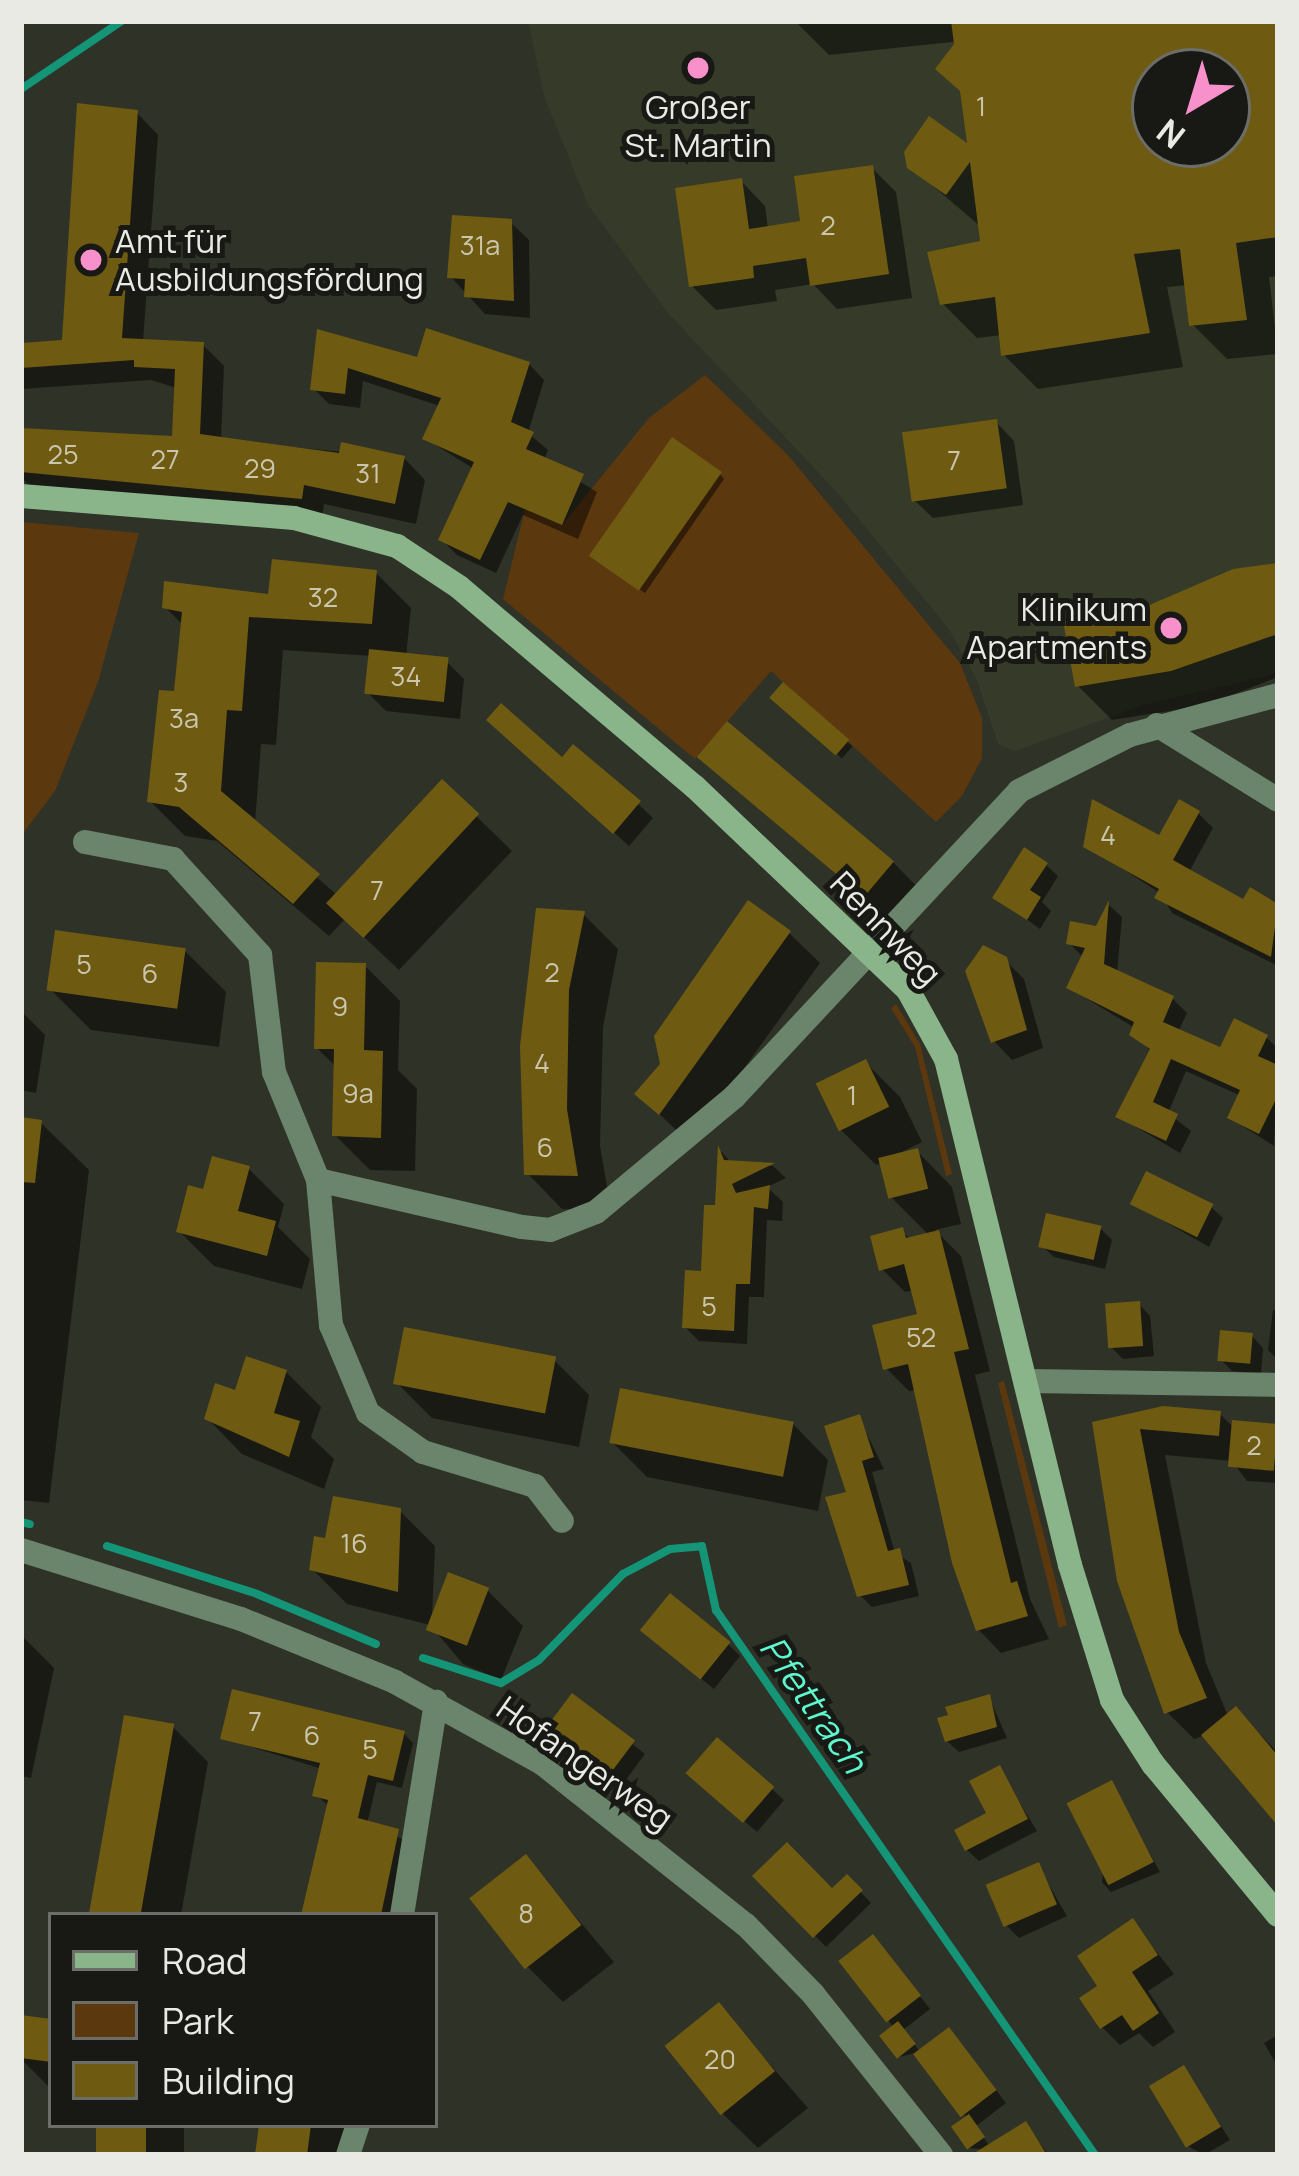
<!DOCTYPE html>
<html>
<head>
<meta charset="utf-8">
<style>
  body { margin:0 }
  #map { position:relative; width:1299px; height:2176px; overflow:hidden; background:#2f3227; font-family:Manrope,sans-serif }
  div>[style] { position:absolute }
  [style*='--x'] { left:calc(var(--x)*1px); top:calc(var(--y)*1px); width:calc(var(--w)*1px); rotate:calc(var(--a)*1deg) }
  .built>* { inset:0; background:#363a28 }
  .green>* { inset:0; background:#5c380f }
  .shadow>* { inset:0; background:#0007; transform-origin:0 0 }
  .stream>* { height:8px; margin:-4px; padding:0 4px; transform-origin:4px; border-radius:4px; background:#149578 }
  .building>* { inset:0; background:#6f5a11; transform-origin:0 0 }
  .street>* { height:24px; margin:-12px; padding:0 12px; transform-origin:12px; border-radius:12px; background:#6a856b }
  .secondary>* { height:24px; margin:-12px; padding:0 12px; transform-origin:12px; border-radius:12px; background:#8ab58a }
  .dots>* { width:33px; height:33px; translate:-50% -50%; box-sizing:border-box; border:6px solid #181914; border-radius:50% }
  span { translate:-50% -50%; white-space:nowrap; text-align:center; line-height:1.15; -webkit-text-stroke:10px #181914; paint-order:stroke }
  .number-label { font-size:27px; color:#cac6ae }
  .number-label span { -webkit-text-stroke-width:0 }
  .poi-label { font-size:33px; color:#e8eae3 }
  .left { translate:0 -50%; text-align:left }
  .right { translate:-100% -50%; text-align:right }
  .street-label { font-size:33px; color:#e8eae3 }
  .water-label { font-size:36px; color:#5ff8ce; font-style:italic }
  .frame { position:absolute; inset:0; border:24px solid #e8eae3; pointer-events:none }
  .legend { position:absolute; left:48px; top:1912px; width:390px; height:216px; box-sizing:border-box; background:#181914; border:3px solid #6b6d67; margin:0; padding:15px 21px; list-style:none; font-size:36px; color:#e8eae3 }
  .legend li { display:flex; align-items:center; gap:24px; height:60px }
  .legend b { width:60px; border:3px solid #6b6d67 }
  .north { position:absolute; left:1131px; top:48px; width:120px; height:120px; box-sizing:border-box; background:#181914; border:3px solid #6b6d67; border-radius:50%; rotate:218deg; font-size:33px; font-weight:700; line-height:48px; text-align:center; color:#e8eae3 }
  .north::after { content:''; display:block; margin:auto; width:42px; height:54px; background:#f890cb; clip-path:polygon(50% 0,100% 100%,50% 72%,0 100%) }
</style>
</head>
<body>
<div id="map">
  <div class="built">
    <div style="clip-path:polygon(evenodd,528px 21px,1278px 21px,1278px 673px,1143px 705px,1015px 751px,998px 744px,976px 678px,948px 628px,835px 490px,668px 313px,588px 205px,544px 96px,528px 21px,1155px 72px,1227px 72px,1227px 144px,1155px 144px,1155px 72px)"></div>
  </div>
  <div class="green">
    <div style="clip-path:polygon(705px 375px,787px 454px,960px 663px,982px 718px,982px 758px,962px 796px,936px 822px,771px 671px,695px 759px,503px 599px,525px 509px,562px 525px,649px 418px)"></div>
    <div style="clip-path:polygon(21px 522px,139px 533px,98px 682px,55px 791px,21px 836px)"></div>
    <div style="clip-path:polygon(896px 1004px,920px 1044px,952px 1174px,946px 1176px,915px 1047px,891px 1008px)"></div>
    <div style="clip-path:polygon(1004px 1381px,1067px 1625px,1059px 1628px,998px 1383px)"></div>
  </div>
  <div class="shadow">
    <div style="clip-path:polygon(evenodd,795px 21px,1278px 21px,1278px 276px,1269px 277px,1278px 354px,1227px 359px,1192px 324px,1187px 285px,1167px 287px,1183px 367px,1038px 389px,1004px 355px,1002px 335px,977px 338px,942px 303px,983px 244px,981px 227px,910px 166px,971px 149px,961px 41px,829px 55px,795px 21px,1155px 72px,1227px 72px,1227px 144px,1155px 144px,1155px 72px)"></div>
    <div style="clip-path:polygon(137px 113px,158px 135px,143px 342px,203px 345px,224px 366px,221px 440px,404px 458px,425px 480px,416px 524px,324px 504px,322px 519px,35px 491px,21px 477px,21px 431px,175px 439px,177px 388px,151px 380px,21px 389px,21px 346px,64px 342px)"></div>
    <div style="clip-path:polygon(872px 168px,896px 192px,912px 298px,837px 309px,813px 284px,775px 290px,777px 301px,716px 310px,692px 286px,741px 181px,765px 206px,768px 229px,803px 224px)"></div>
    <div style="clip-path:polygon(510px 222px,529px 240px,530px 318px,485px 314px,450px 276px)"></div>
    <div style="clip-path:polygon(320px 333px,419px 361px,529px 364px,544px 380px,528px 433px,548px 450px,544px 460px,597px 492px,578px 539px,523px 515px,496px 573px,457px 555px,441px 539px,474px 469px,426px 439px,440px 406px,363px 381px,360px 408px,329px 404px,314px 389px)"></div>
    <div style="clip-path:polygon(996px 422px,1014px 441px,1023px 505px,933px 518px,914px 500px)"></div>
    <div style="clip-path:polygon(720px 474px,724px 479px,645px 593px,598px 561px)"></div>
    <div style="clip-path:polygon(1278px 566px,1278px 677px,1207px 705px,1112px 720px,1077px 685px,1146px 610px)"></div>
    <div style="clip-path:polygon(376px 573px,411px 608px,406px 656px,446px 661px,464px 679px,460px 719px,386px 711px,368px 693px,372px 656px,283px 650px,276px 745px,261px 744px,255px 823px,337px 895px,442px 783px,512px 851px,399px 970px,345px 919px,329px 936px,217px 841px,185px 836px,150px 801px,177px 694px,184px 626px,165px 607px,270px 598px)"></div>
    <div style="left:783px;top:686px;width:92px;height:16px;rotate:41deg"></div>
    <div style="clip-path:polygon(505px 734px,638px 804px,653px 818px,629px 846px)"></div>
    <div style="clip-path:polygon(701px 756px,893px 862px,927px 897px,900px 929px)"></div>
    <div style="clip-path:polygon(1198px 813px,1213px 828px,1189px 872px,1244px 903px,1251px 892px,1278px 908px,1278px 966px,1172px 913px,1160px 893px,1087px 846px,1160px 839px)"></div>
    <div style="clip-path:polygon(1046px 865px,1058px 876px,1042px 902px,1051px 911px,1040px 929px,996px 897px)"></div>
    <div style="clip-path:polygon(1109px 905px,1122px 917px,1117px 973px,1173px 999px,1187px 1013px,1178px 1032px,1222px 1051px,1266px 1037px,1278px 1049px,1274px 1146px,1230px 1118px,1241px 1096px,1186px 1071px,1168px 1113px,1191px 1131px,1180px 1153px,1119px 1117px,1152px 1052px,1132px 1034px,1135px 1028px,1069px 988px,1084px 958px,1069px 943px,1097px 930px)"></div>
    <div style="clip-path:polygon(583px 914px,618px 949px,603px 1027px,600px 1146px,611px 1209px,562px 1209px,527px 1173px)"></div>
    <div style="clip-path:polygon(789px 933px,820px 963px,690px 1143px,638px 1094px)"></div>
    <div style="clip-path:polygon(185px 951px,226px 992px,219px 1047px,91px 1030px,50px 989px)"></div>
    <div style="clip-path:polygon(1005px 960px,1024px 979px,1043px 1048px,1012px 1060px,994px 1041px)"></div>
    <div style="clip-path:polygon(365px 966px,400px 1001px,398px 1070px,417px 1089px,415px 1171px,370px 1170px,335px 1135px,337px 1068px,317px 1048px)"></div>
    <div style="clip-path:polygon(21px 1011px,45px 1035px,36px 1093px,21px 1090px)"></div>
    <div style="clip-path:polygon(865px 1062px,900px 1097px,922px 1142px,902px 1152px,917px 1151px,952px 1187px,961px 1224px,935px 1230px,961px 1256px,990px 1371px,975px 1375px,1030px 1599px,1049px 1639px,1001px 1653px,978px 1629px,917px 1390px,909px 1391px,886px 1368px,920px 1317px,914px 1290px,905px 1292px,882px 1269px,902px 1231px,911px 1240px,929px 1235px,891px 1197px,882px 1162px,876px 1165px,841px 1130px)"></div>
    <div style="clip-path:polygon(21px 1120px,41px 1123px,89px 1170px,49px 1503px,21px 1500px)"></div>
    <div style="clip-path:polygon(721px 1151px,732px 1164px,773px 1166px,786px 1178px,767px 1187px,783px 1202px,782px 1221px,767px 1220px,764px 1297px,749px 1297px,747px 1344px,699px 1341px,685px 1327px,718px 1209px)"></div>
    <div style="clip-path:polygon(249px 1169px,284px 1204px,278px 1227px,310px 1259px,302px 1289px,214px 1266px,179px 1231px,205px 1193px)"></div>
    <div style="clip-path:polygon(1134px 1204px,1211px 1207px,1223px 1218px,1209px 1247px)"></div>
    <div style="clip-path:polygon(1100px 1228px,1112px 1240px,1105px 1269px,1054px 1257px,1042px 1246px)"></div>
    <div style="clip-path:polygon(1139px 1304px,1150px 1316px,1154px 1356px,1123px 1359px,1111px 1347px)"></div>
    <div style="clip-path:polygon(1273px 1310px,1278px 1311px,1278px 1360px,1268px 1350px)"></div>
    <div style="clip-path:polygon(1252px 1336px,1263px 1348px,1261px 1374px,1232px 1371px,1221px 1360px)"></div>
    <div style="clip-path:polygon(554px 1360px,589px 1395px,579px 1447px,432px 1418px,397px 1383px)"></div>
    <div style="clip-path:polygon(286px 1372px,321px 1407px,311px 1437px,334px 1459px,324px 1489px,242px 1454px,207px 1418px)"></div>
    <div style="clip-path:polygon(1220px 1414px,1234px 1428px,1278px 1429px,1278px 1483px,1247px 1481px,1232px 1461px,1165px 1455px,1206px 1663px,1228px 1716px,1236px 1710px,1278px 1753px,1278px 1821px,1205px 1735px,1194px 1739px,1167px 1712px,1096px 1425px)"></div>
    <div style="clip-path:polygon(859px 1418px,884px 1469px,872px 1472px,895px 1553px,911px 1563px,919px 1596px,872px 1607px,860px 1595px,849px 1494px)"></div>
    <div style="clip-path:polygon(793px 1424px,828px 1460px,818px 1511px,647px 1477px,612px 1442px)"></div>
    <div style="clip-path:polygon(400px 1511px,435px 1546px,432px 1616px,488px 1591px,523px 1626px,501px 1680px,463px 1664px,430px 1625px,347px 1604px,312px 1569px,328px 1541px)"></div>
    <div style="clip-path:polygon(21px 1635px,54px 1668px,31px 1778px,21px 1776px)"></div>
    <div style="clip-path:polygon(655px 1642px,729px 1645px,740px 1656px,714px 1689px)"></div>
    <div style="clip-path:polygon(573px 1697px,645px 1754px,622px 1785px,561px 1739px)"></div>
    <div style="clip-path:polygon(989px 1697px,1007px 1738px,959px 1752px,947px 1741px,951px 1717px)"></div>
    <div style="clip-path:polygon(173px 1727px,208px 1762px,181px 1915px,93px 1915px)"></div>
    <div style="clip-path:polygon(404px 1734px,413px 1743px,402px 1788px,377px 1782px,367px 1824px,407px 1841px,391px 1915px,305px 1915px,329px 1806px,316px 1795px,322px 1769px,223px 1738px)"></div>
    <div style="clip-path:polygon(718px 1741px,784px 1800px,757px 1832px,701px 1784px)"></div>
    <div style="clip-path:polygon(999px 1769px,1037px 1831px,979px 1861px,967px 1850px,990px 1815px)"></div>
    <div style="clip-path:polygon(1111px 1784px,1160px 1872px,1111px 1892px,1102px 1882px)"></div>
    <div style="clip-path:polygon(526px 1858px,614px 1962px,563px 2002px,528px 1967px)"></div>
    <div style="clip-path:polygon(1038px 1866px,1067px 1916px,1019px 1938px,1007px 1926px)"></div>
    <div style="clip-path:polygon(757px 1876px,832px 1892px,847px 1878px,871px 1903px,826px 1947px)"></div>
    <div style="clip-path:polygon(1133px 1922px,1174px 1974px,1148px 1991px,1175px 2032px,1153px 2047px,1139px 2033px,1120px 2045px,1102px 2027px,1101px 1987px)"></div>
    <div style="clip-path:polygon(884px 1950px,930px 2009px,903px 2030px,921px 2053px,960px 2043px,1006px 2103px,976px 2126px,990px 2147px,1026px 2125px,1049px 2155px,969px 2148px,968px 2119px,916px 2053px,899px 2057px,894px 2028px,842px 1961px)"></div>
    <div style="clip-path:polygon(719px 2006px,808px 2108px,758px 2148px,723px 2114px)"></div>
    <div style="clip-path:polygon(51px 2022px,51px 2089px,21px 2059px,21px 2039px)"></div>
    <div style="clip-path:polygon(1278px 2035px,1278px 2067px,1264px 2043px)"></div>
    <div style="clip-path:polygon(1184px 2069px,1230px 2140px,1204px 2155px,1188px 2146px)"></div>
    <div style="left:99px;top:2125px;width:85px;height:30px"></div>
    <div style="left:262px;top:2125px;width:87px;height:30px"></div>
  </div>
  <div class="stream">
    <div style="--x:21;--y:89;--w:122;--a:-34"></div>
    <div style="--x:21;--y:1522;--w:9;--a:13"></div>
    <div style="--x:107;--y:1546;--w:157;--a:17.7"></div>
    <div style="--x:257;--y:1594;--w:129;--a:22.8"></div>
    <div style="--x:423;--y:1658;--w:82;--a:17.8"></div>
    <div style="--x:501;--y:1683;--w:44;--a:-31.2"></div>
    <div style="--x:539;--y:1660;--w:120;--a:-45.7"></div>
    <div style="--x:623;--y:1574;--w:53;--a:-28"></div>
    <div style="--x:670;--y:1549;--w:32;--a:-5"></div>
    <div style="--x:702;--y:1546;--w:66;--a:77.7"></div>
    <div style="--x:716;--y:1610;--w:664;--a:55.18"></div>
  </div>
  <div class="building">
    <div style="clip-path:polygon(evenodd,951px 21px,1278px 21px,1278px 237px,1236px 243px,1247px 320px,1189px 326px,1180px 249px,1134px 254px,1150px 333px,1001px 356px,995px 297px,940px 305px,927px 252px,980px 241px,970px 162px,946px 195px,907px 168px,904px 152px,929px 116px,967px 143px,960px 91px,935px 69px,954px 44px,951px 21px,1155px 72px,1227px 72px,1227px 144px,1155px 144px,1155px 72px)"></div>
    <div style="clip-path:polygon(77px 103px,138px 110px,122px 338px,204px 342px,200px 434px,339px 453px,341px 442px,405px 456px,395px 504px,304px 485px,302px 499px,21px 472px,21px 428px,172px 436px,175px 369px,134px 367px,134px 360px,21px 368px,21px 343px,62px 340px)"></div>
    <div style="clip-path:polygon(873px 165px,889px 274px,810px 286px,806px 258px,753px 266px,754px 278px,689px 287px,675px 188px,742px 178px,749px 229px,800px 221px,794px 176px)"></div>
    <div style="clip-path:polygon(452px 215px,512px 219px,514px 301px,464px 297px,465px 279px,447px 278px)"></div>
    <div style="clip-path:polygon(426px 328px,530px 362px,511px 422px,534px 432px,526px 449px,584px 474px,562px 525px,508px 502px,480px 560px,438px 540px,474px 462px,422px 439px,441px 398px,348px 368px,345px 394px,310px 390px,317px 329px,417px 357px)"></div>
    <div style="left:997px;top:419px;width:70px;height:96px;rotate:82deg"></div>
    <div style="left:672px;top:437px;width:61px;height:145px;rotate:35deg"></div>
    <div style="clip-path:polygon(272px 559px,377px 570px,372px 624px,249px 617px,242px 711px,227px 710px,221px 791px,320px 874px,293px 904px,179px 807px,147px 802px,159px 690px,174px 691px,182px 612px,162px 608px,164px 581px,268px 594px)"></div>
    <div style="clip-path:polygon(1278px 563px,1278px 634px,1171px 671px,1075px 687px,1063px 621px,1145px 607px,1233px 569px)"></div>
    <div style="left:369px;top:649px;width:80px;height:45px;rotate:6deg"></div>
    <div style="left:783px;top:682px;width:88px;height:21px;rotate:41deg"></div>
    <div style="clip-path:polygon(501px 703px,562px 757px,573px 744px,641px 801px,613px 834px,486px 720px)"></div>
    <div style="left:727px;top:721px;width:218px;height:47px;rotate:40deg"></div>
    <div style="left:442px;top:779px;width:51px;height:170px;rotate:43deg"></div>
    <div style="clip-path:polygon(1092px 799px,1159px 835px,1179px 799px,1200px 811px,1173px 860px,1243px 899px,1250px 887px,1278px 904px,1271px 957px,1154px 898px,1159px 889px,1083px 847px)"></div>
    <div style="clip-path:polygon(1024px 847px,1048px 863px,1030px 890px,1041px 897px,1027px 920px,992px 898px)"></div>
    <div style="clip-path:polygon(748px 900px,791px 931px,659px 1115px,634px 1094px,660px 1064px,654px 1036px)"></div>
    <div style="clip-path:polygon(1109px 900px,1104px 964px,1174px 996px,1163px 1022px,1220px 1047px,1234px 1018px,1268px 1035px,1258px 1056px,1278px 1065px,1278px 1095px,1259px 1134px,1227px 1118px,1240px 1090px,1171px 1059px,1153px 1102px,1178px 1114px,1166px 1141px,1115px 1117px,1150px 1049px,1129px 1035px,1134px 1022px,1066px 988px,1085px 948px,1066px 944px,1070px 921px,1096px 926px)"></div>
    <div style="clip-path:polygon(536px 908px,585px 911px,569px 990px,567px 1109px,578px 1176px,524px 1175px,520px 1046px)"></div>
    <div style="left:55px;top:930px;width:132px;height:61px;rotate:8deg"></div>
    <div style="clip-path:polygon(983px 945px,1007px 957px,1027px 1030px,991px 1043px,965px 971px)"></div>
    <div style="clip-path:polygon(316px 962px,366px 963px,364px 1050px,383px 1051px,381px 1138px,332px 1136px,334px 1049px,314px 1049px)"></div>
    <div style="left:866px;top:1059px;width:53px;height:56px;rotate:64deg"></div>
    <div style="clip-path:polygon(21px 1117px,42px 1120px,35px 1183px,21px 1182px)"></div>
    <div style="clip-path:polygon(718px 1145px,724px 1160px,775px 1163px,732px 1184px,736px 1193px,770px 1185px,768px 1209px,754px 1207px,750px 1284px,736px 1284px,734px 1331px,682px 1328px,685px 1270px,701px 1271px,704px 1205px,715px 1205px)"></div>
    <div style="left:918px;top:1148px;width:42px;height:41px;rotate:76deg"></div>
    <div style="clip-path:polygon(212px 1156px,250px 1166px,238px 1211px,276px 1221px,267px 1256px,176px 1232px,188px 1185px,203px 1189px)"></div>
    <div style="left:1146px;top:1171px;width:75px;height:37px;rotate:26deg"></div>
    <div style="left:1046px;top:1213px;width:57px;height:35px;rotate:13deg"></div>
    <div style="clip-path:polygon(903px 1227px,906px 1238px,939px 1230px,969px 1349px,954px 1352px,1011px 1583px,1017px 1581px,1028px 1616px,976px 1631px,952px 1563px,908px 1364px,883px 1370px,872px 1325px,917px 1314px,904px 1264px,879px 1271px,870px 1236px)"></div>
    <div style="left:1140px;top:1301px;width:45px;height:35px;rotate:86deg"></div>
    <div style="left:404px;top:1327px;width:155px;height:58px;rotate:11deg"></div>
    <div style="left:1220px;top:1330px;width:33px;height:31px;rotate:5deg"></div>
    <div style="clip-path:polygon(246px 1356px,287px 1370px,274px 1413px,300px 1421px,289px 1457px,204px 1419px,215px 1383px,235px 1390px)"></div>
    <div style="left:620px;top:1388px;width:177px;height:56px;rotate:11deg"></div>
    <div style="clip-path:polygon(1163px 1406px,1221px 1411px,1219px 1436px,1140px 1429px,1179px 1632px,1207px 1698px,1164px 1714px,1117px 1581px,1092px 1422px)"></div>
    <div style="clip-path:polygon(860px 1414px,874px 1457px,862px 1461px,888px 1551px,900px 1548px,909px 1585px,857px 1597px,825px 1497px,846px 1492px,824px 1426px)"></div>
    <div style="left:1232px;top:1420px;width:46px;height:47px;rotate:5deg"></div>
    <div style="clip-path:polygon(333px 1496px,401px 1508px,398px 1592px,309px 1570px,314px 1536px,325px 1538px)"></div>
    <div style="left:448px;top:1572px;width:44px;height:62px;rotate:21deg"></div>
    <div style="left:670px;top:1593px;width:78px;height:48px;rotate:39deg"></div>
    <div style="clip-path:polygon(232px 1689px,405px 1731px,393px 1781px,368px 1775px,358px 1818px,399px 1829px,381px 1915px,301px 1915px,328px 1800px,312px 1796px,320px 1763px,220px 1739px)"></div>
    <div style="left:572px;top:1693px;width:79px;height:44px;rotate:37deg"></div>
    <div style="clip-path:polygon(990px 1694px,997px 1727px,945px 1742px,937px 1718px,948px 1715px,945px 1707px)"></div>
    <div style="clip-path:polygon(1236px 1706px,1278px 1756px,1278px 1826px,1201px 1735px)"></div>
    <div style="left:124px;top:1715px;width:51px;height:203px;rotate:10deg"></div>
    <div style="left:717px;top:1737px;width:76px;height:48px;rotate:41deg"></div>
    <div style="clip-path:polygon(1000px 1765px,1028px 1819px,965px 1851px,954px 1830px,986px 1813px,969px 1781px)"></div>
    <div style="left:1112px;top:1780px;width:92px;height:51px;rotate:63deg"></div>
    <div style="clip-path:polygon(787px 1842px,832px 1888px,847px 1874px,863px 1890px,813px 1938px,752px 1876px)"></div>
    <div style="left:526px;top:1854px;width:90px;height:72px;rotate:52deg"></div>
    <div style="left:1039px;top:1862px;width:46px;height:58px;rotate:67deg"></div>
    <div style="clip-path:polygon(1133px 1918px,1158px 1955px,1132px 1972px,1159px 2013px,1133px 2031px,1122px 2015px,1100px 2029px,1079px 1998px,1097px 1986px,1077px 1956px)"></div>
    <div style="left:873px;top:1934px;width:78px;height:44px;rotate:52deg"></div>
    <div style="left:719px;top:2002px;width:89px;height:70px;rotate:51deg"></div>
    <div style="clip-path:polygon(21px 2015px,51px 2019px,51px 2062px,21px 2058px)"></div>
    <div style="left:898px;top:2021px;width:29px;height:24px;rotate:52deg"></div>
    <div style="left:949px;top:2027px;width:79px;height:45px;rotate:53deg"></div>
    <div style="left:1184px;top:2065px;width:72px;height:41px;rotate:59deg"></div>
    <div style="left:969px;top:2114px;width:28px;height:22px;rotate:55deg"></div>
    <div style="clip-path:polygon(1026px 2121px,1047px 2155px,971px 2155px)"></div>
    <div style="left:96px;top:2125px;width:50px;height:30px"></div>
    <div style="clip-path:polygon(259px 2125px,311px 2125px,307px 2155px,255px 2155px)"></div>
  </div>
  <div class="street">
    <div style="--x:1157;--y:725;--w:142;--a:31.8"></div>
    <div style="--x:85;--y:842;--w:90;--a:10.9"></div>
    <div style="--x:173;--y:859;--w:130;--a:47.8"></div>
    <div style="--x:260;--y:955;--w:118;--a:83.2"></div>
    <div style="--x:274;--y:1072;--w:117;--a:67.8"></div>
    <div style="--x:318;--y:1180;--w:146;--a:84.9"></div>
    <div style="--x:331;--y:1325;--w:95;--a:67.2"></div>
    <div style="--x:368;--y:1413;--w:67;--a:35.3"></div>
    <div style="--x:423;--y:1452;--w:117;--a:16.9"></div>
    <div style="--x:535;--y:1486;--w:44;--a:52.4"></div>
    <div style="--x:318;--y:1180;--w:209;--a:13"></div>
    <div style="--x:522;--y:1227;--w:28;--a:6"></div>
    <div style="--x:550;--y:1230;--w:49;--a:-21.4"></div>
    <div style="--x:596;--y:1212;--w:180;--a:-39.8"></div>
    <div style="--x:734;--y:1097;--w:418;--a:-47"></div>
    <div style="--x:1019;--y:791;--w:124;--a:-26.8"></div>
    <div style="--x:1130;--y:735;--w:153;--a:-15.1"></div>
    <div style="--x:1028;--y:1381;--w:250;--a:0.9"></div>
    <div style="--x:21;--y:1550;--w:231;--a:17.4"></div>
    <div style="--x:241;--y:1619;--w:166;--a:22.2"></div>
    <div style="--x:395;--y:1682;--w:168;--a:28.9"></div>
    <div style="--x:542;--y:1763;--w:260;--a:38.5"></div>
    <div style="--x:746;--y:1925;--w:96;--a:45.8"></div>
    <div style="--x:813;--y:1994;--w:206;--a:51.5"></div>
    <div style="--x:402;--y:1915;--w:216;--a:-80.9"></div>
    <div style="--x:348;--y:2155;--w:32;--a:-72"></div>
  </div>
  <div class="secondary">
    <div style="--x:21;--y:496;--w:274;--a:4.6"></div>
    <div style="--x:294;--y:518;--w:107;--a:15.2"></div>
    <div style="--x:397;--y:546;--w:74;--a:33.5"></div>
    <div style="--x:459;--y:587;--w:309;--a:40.3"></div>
    <div style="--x:695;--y:787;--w:294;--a:43.6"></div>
    <div style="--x:908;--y:990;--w:79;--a:61.2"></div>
    <div style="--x:946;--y:1059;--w:521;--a:76.23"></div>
    <div style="--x:1070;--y:1565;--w:141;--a:72.7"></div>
    <div style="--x:1112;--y:1700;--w:76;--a:57.4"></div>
    <div style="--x:1153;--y:1764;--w:196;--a:50.4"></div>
  </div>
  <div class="dots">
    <div style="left:698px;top:68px;background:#f890cb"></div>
    <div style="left:91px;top:260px;background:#f890cb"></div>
    <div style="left:1171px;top:628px;background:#f890cb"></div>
  </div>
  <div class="number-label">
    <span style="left:981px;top:106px">1</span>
    <span style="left:828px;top:225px">2</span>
    <span style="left:480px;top:245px">31a</span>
    <span style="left:63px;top:454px">25</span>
    <span style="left:165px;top:459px">27</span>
    <span style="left:954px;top:460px">7</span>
    <span style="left:260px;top:468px">29</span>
    <span style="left:368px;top:473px">31</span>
    <span style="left:323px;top:597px">32</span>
    <span style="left:406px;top:676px">34</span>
    <span style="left:184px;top:718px">3a</span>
    <span style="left:181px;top:782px">3</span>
    <span style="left:1108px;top:835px">4</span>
    <span style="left:377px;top:890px">7</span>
    <span style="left:84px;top:964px">5</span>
    <span style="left:552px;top:972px">2</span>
    <span style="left:150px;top:973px">6</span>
    <span style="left:340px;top:1006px">9</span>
    <span style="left:542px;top:1063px">4</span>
    <span style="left:358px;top:1093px">9a</span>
    <span style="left:852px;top:1095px">1</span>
    <span style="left:545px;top:1147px">6</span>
    <span style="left:709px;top:1306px">5</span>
    <span style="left:921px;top:1337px">52</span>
    <span style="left:1254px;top:1445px">2</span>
    <span style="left:354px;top:1543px">16</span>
    <span style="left:255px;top:1721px">7</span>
    <span style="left:312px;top:1735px">6</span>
    <span style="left:370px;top:1749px">5</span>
    <span style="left:526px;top:1913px">8</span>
    <span style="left:720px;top:2059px">20</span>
  </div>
  <div class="poi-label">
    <span style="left:698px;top:126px">Großer<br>St. Martin</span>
    <span class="left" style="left:115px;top:260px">Amt für<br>Ausbildungsfördung</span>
    <span class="right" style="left:1147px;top:628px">Klinikum<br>Apartments</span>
  </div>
  <div class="street-label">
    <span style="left:886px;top:928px;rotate:46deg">Rennweg</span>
    <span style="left:585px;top:1763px;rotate:35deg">Hofangerweg</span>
  </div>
  <div class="water-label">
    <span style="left:814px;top:1704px;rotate:55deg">Pfettrach</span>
  </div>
  <div class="frame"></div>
  <ul class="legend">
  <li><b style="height:15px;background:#8ab58a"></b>Road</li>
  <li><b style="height:33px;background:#5c380f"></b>Park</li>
  <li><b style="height:33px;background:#6f5a11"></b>Building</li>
  </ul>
  <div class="north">N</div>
</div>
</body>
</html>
